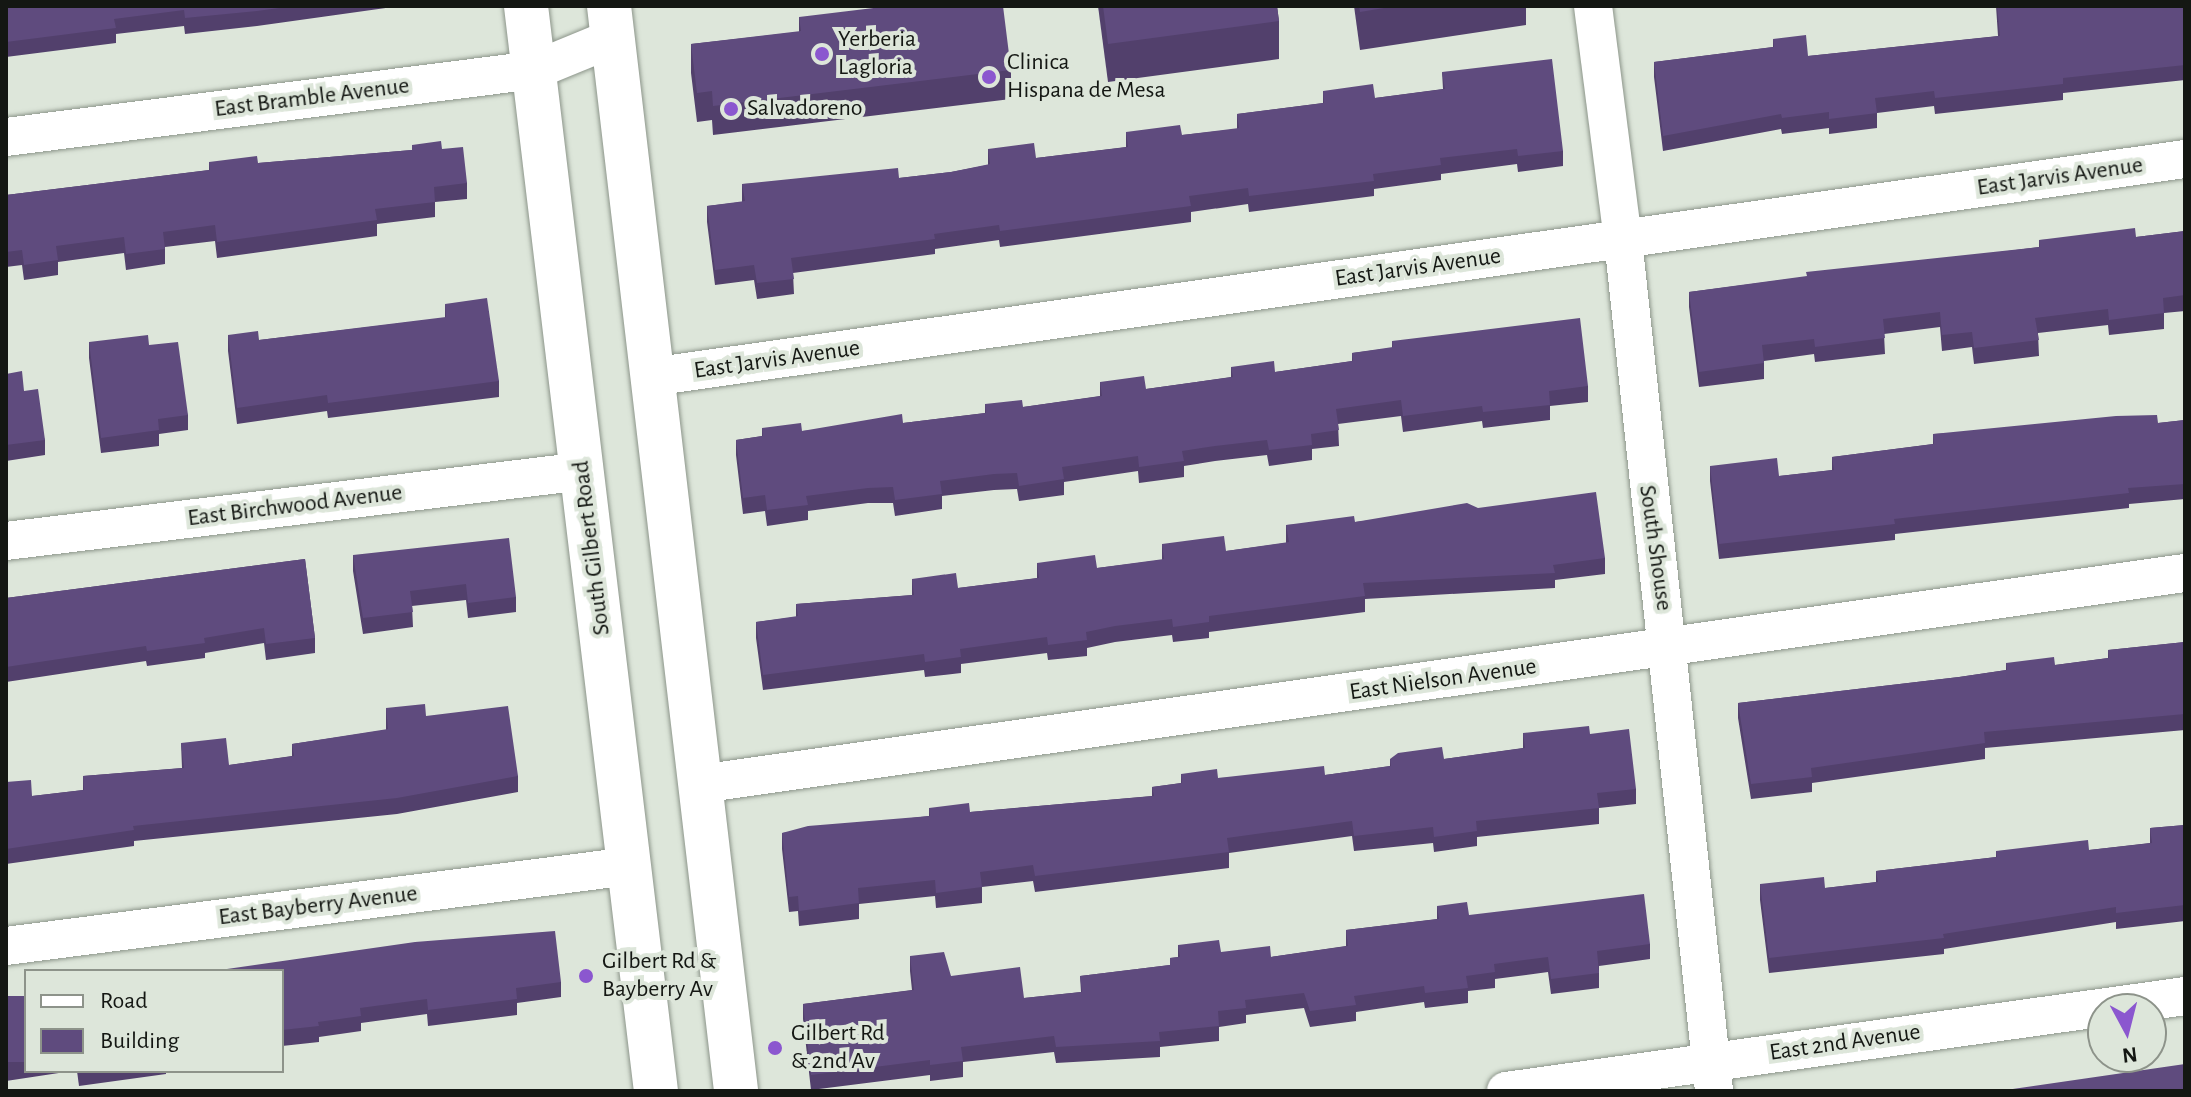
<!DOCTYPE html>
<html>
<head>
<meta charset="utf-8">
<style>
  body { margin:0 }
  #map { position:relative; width:2191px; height:1097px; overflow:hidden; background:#dde6da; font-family:"Alegreya Sans",sans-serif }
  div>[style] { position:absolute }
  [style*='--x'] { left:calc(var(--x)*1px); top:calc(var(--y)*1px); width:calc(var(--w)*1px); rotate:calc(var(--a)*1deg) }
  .roads { filter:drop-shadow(0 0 2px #8c958a) drop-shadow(0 0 2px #8c958a) }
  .minor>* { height:38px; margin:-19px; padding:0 19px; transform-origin:19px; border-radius:19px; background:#fff }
  .primary>* { height:44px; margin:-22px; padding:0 22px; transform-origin:22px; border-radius:22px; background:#fff }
  .wall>* { inset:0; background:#52406c }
  .building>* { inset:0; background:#5f4b7e; transform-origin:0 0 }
  .dots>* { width:22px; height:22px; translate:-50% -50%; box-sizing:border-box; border:4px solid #dde6da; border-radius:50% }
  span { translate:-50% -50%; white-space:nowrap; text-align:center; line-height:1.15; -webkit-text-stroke:8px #dde6da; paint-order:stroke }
  .poi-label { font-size:24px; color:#141713 }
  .left { translate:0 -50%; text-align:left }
  .street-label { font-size:24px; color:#141713 }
  .frame { position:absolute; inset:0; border:8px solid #141713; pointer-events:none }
  .legend { position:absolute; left:24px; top:969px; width:260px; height:104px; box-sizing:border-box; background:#dde6da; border:2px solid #8d938a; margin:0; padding:10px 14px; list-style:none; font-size:24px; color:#141713 }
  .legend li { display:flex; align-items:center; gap:16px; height:40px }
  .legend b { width:40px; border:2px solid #8d938a }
  .north { position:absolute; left:2087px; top:993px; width:80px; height:80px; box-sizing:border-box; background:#dde6da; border:2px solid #8d938a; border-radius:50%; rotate:173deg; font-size:22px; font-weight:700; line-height:32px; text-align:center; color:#141713 }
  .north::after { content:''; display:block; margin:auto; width:28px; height:36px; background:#8b57cf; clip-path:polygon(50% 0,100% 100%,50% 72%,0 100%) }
</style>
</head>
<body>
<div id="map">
  <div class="roads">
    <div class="minor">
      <div style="--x:1593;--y:6;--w:235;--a:82.7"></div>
      <div style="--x:1623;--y:239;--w:857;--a:83.9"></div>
      <div style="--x:6;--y:137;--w:533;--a:-7.22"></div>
      <div style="--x:535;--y:70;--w:84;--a:-22.3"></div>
      <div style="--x:651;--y:377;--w:1549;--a:-8.09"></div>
      <div style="--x:6;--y:541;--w:582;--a:-6.91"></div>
      <div style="--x:700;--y:784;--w:1500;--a:-8.09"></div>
      <div style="--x:6;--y:946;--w:629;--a:-7.31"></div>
      <div style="--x:1506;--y:1091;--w:686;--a:-7.96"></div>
    </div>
    <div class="primary">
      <div style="--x:526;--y:6;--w:1093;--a:83.17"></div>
      <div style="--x:609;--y:6;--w:1092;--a:83.32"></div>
    </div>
  </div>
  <div class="wall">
    <div style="clip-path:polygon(6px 6px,400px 6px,257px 26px,185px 34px,184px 26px,116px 34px,116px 43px,6px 57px)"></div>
    <div style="clip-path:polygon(1098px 6px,1277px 6px,1279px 21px,1279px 59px,1108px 82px)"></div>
    <div style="clip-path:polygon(1354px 6px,1526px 6px,1526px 25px,1360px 50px)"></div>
    <div style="clip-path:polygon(1996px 6px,2054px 6px,2055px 8px,2185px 6px,2185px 80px,2063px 93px,2063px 100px,1935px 114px,1934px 106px,1877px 113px,1877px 128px,1829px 134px,1829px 128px,1782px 134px,1781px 129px,1663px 151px,1654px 77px,1654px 62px,1773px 47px,1773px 39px,1808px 56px,1998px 36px)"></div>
    <div style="clip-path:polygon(799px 17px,1011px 70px,1011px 99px,713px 135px,712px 120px,697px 122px,691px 73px,691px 44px,799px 32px)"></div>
    <div style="clip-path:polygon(1442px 72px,1563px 151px,1563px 166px,1518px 172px,1517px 164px,1441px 174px,1441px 180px,1374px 189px,1374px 196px,1249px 212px,1248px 204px,1191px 212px,1191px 222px,1000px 247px,999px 240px,935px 249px,935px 254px,793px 273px,794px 294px,757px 299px,754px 280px,715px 285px,707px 222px,707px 206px,742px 202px,742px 184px,899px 178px,951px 172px,988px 165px,988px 149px,1036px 158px,1126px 147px,1126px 132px,1182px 135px,1237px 129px,1237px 114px,1323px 103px,1323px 91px,1375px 98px,1443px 89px)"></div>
    <div style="clip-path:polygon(412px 145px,442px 149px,467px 183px,467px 199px,435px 202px,435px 217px,377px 224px,377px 236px,217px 258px,215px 241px,165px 247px,165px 264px,126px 270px,124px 253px,58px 262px,58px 275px,24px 280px,22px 265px,6px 267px,6px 195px,209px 170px,209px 162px,258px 163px,412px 150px)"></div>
    <div style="clip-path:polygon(2185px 231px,2185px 311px,2164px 313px,2164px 329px,2109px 335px,2108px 325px,2038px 333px,2039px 356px,1974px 364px,1972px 347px,1942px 351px,1940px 327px,1884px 334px,1885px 354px,1815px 362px,1814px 354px,1764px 361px,1764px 379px,1699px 387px,1689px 307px,1689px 292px,2039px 247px,2039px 240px,2136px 237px)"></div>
    <div style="clip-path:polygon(445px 304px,499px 381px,499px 397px,328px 418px,327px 411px,237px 424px,228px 351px,228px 335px,259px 340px,445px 318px)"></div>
    <div style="clip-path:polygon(1392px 341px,1588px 386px,1588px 402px,1550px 406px,1550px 420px,1483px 428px,1482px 421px,1403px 432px,1401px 416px,1338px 424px,1339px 446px,1312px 449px,1312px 460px,1269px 466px,1267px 455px,1215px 461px,1184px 466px,1184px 477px,1139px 483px,1138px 471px,1064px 482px,1064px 495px,1019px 501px,1017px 489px,994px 490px,942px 496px,942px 509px,895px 516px,893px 503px,868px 503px,808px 511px,808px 520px,767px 526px,765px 511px,743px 514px,736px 455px,736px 440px,762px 436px,762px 428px,802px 431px,903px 423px,985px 413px,985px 404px,1023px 407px,1100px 396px,1100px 382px,1146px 389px,1231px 377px,1231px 367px,1275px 372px,1352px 361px,1352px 353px,1392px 348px)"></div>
    <div style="clip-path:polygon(89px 342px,149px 345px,188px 415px,188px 430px,159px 434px,159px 446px,101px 453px,89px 358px)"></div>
    <div style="clip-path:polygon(6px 374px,24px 391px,45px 440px,45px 455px,6px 461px)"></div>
    <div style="clip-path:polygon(2185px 420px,2185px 499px,2129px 504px,2129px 508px,1895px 534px,1895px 540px,1719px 559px,1710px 481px,1710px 466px,1779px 476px,1832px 470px,1832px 457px,1933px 444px,1933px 434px,2158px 423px)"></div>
    <div style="clip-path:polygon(1478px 508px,1605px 558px,1605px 574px,1555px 580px,1555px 588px,1365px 599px,1365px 612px,1209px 632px,1209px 638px,1173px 642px,1172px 635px,1115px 642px,1087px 648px,1087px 656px,1048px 660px,1047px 653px,961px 664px,961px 673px,925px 677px,924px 670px,763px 690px,756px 638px,756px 622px,796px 617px,796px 604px,912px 595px,912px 579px,958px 588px,1037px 578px,1037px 563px,1097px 568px,1162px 560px,1162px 544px,1226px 551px,1286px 543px,1286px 525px,1355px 522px)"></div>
    <div style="clip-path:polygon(353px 555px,516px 597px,516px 612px,468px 618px,466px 600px,412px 606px,413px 627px,363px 634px,353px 571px)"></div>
    <div style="clip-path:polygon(305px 559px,315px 638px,315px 653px,266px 660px,264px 643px,205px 653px,205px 658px,147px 666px,146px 661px,6px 682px,6px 598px)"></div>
    <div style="clip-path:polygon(2185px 642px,2185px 730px,1985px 748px,1985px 759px,1812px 783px,1812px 792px,1751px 799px,1738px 718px,1738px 703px,1959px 677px,2006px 670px,2006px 663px,2055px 665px,2108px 658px,2108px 650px)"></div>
    <div style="clip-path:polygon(386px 708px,426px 716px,518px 776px,518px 792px,397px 814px,134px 841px,134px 846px,6px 864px,6px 782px,32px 796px,83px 790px,83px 776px,182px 768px,181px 743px,229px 765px,292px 756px,292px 744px,386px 730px)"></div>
    <div style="clip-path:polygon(1523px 733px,1590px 734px,1636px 789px,1636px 804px,1599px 808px,1599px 824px,1477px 837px,1477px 846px,1434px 852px,1433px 843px,1354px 851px,1352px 836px,1229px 853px,1229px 868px,1035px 892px,1033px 881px,982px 887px,982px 903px,936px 908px,935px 896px,859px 904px,859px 919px,799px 926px,798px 911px,789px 912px,782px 849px,782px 833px,929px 816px,929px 808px,970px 812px,1152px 796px,1152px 787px,1181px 783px,1181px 774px,1218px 778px,1325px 775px,1390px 766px,1390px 759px,1444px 759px,1523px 748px)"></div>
    <div style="clip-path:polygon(2185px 825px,2185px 921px,2116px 929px,2116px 922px,1944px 949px,1944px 954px,1769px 973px,1760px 900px,1760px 884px,1825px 888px,1876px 882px,1876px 871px,1996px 857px,1996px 851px,2089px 850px,2150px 843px,2150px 828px)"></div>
    <div style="clip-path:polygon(1437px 906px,1469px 915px,1650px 944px,1650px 959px,1599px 966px,1599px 988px,1551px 994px,1548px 972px,1495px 979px,1495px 988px,1468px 991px,1468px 1003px,1425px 1008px,1424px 1002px,1356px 1012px,1356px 1021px,1310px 1027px,1304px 1008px,1246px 1015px,1246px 1023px,1219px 1027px,1219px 1041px,1160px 1047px,1160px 1057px,1056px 1063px,1054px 1052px,963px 1062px,963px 1077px,930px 1081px,930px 1075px,811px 1090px,803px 1019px,803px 1004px,912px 990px,910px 971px,910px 956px,951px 976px,1024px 998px,1081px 992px,1080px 976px,1170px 965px,1170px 958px,1178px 957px,1178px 945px,1221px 952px,1271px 957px,1346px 946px,1346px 930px,1437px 919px)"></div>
    <div style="clip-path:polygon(282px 971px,561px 982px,561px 997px,517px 1003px,517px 1015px,428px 1026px,427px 1014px,361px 1023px,361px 1031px,319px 1037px,319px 1042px,282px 1046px)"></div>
    <div style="clip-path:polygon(26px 996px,26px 1071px,72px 1071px,6px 1081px,6px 1000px)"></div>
    <div style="clip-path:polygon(77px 1071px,166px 1071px,166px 1074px,79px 1086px)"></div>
  </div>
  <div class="building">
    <div style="clip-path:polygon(6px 6px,294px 6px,257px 11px,185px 18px,184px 10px,114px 19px,116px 28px,6px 42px)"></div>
    <div style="clip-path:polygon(890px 6px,1003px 6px,1011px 70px,713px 106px,712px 91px,697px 93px,691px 44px,801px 31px,799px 17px)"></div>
    <div style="clip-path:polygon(1103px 6px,1277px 6px,1279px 21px,1108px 44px)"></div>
    <div style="clip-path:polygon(1359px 6px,1396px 6px,1360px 12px)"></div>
    <div style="clip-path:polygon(1997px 6px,2054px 6px,2055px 8px,2074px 6px,2185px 6px,2185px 65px,2063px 78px,2063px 84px,1935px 98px,1934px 91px,1875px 98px,1877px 113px,1829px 119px,1829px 112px,1782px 118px,1781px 114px,1663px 136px,1654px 62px,1774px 47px,1773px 39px,1806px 35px,1808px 56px,2000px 36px)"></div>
    <div style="clip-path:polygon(1552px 59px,1563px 151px,1518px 156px,1517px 149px,1440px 158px,1441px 165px,1373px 174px,1374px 181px,1249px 196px,1248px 188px,1189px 196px,1191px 206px,1000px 231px,999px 225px,934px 234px,935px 239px,791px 258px,794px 279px,757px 283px,754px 265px,715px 270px,707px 206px,745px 201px,742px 184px,898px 168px,899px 178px,951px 172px,990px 164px,988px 149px,1034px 143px,1036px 158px,1128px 147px,1126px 132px,1180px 125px,1182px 135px,1239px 128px,1237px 114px,1324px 103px,1323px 91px,1373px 84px,1375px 98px,1445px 89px,1442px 72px)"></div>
    <div style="clip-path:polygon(441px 141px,442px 149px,463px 147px,467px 183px,434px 187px,435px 202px,375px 209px,377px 220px,217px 242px,215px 225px,163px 232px,165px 249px,126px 254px,124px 237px,56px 246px,58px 260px,24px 265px,22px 250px,6px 252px,6px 195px,210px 170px,209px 162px,257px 156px,258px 163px,412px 150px,412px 145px)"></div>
    <div style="clip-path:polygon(2135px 228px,2136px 237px,2185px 231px,2185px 295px,2163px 298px,2164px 313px,2109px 320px,2108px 309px,2035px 318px,2039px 340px,1974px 348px,1972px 332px,1942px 335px,1940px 312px,1883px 319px,1885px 338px,1815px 347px,1814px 339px,1762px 345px,1764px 363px,1699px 372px,1689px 292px,1807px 276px,1806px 272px,2040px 247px,2039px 240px)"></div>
    <div style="clip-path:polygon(487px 298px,499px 381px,328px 403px,327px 395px,237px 408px,228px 335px,258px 331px,259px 340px,446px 317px,445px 304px)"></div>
    <div style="clip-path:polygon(1580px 318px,1588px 386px,1549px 391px,1550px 405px,1483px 412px,1482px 406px,1403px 416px,1401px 400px,1336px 409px,1339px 430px,1311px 434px,1312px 445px,1269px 450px,1267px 440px,1215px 446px,1182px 451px,1184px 461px,1139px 467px,1138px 456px,1062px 467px,1064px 479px,1019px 486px,1017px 473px,994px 474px,940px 481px,942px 494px,895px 500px,893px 487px,868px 488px,806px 496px,808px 505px,767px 510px,765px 495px,743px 498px,736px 440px,763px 436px,762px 428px,801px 423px,802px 431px,902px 414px,903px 423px,986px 413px,985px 404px,1022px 400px,1023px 407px,1102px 396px,1100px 382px,1144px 376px,1146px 389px,1233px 377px,1231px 367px,1274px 361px,1275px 372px,1353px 361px,1352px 353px,1393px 347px,1392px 341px)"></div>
    <div style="clip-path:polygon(148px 335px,149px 345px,178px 342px,188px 415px,158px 419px,159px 430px,101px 438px,89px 342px)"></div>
    <div style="clip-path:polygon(22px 371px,24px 391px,38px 389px,45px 440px,6px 445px,6px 374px)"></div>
    <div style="clip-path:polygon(2157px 415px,2158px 423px,2185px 420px,2185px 484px,2128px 488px,2129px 493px,1894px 519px,1895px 524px,1719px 544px,1710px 466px,1777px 458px,1779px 476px,1834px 470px,1832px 457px,1934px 444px,1933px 434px,2116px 416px)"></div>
    <div style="clip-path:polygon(1596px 492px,1605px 558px,1553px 565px,1555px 573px,1363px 583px,1365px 596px,1209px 616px,1209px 622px,1173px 627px,1172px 619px,1115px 626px,1086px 632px,1087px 640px,1048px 645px,1047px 637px,960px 649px,961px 657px,925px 662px,924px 654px,763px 675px,756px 622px,798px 616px,796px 604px,914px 595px,912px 579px,956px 573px,958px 588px,1039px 578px,1037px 563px,1095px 555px,1097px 568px,1164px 559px,1162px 544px,1224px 536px,1226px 551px,1289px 542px,1286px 525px,1354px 516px,1355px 522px,1467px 503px,1478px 508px)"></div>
    <div style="clip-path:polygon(509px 538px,516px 597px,468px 603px,466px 584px,410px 591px,413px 612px,363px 618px,353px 555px)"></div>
    <div style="clip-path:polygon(305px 559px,315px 638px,266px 644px,264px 628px,204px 638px,205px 643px,147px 651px,146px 646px,6px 667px,6px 598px)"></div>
    <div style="clip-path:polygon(2185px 642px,2185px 714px,1984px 732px,1985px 743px,1811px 768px,1812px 777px,1751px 784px,1738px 703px,1959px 677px,2007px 670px,2006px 663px,2054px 657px,2055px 665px,2109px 658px,2108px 650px)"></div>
    <div style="clip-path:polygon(425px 704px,426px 716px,508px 706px,518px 776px,397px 798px,133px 826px,134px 830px,6px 849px,6px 782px,31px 780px,32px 796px,84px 790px,83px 776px,184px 768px,181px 743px,226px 738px,229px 765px,294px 756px,292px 744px,388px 729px,386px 708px)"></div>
    <div style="clip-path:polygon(1589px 726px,1590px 734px,1629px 729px,1636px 789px,1597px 793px,1599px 808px,1476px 821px,1477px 831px,1434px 837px,1433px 827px,1354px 836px,1352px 821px,1227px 838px,1229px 852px,1035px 876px,1033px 865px,980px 872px,982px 887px,936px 893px,935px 880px,858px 888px,859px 903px,799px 911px,798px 896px,789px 897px,782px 833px,808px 826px,930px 816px,929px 808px,969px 803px,970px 812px,1154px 796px,1152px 787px,1182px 783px,1181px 774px,1217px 769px,1218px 778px,1324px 766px,1325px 775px,1391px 766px,1390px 759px,1398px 753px,1442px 747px,1444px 759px,1525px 748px,1523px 733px)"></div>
    <div style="clip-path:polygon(2185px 825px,2185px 905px,2116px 913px,2116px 907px,1943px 934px,1944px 938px,1769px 958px,1760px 884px,1824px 877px,1825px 888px,1878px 882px,1876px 871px,1997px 857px,1996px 851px,2088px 840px,2089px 850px,2152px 843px,2150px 828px)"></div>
    <div style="clip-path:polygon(1644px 894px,1650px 944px,1597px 951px,1599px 973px,1551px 979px,1548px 957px,1494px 964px,1495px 972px,1466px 976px,1468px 988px,1425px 993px,1424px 986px,1354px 996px,1356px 1005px,1310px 1011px,1304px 993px,1245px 1000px,1246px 1008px,1218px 1011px,1219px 1026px,1159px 1032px,1160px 1041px,1056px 1047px,1054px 1036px,961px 1047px,963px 1061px,930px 1065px,930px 1060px,811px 1075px,803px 1004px,914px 990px,910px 956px,944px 952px,951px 976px,1020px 967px,1024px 998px,1082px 992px,1080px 976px,1170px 965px,1170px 958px,1180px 957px,1178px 945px,1219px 940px,1221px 952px,1270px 946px,1271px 957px,1348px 946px,1346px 930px,1439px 919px,1437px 906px,1467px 902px,1469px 915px)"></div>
    <div style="clip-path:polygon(555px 931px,561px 982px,516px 988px,517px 999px,428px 1010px,427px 999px,360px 1008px,361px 1016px,318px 1022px,319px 1026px,282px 1030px,282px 971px,213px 971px,415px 942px)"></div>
    <div style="left:26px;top:996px;width:66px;height:20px;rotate:90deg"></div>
    <div style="clip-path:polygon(2185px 1064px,2185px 1091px,1994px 1091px,1999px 1091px)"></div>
  </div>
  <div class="dots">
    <div style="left:822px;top:54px;background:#8b57cf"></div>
    <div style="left:989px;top:77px;background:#8b57cf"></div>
    <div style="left:731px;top:109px;background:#8b57cf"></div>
    <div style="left:586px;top:976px;background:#8b57cf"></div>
    <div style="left:775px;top:1048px;background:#8b57cf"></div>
  </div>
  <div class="poi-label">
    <span class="left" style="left:838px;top:54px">Yerberia<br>Lagloria</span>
    <span class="left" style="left:1007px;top:77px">Clinica<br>Hispana de Mesa</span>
    <span class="left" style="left:747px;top:109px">Salvadoreno</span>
    <span class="left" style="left:602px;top:976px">Gilbert Rd &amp;<br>Bayberry Av</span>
    <span class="left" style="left:791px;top:1048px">Gilbert Rd<br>&amp; 2nd Av</span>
  </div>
  <div class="street-label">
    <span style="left:312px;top:98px;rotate:-7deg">East Bramble Avenue</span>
    <span style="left:2060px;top:177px;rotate:-8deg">East Jarvis Avenue</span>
    <span style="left:1418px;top:268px;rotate:-8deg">East Jarvis Avenue</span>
    <span style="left:777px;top:360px;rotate:-8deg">East Jarvis Avenue</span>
    <span style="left:295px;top:506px;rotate:-7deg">East Birchwood Avenue</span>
    <span style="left:592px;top:548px;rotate:-97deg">South Gilbert Road</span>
    <span style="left:1655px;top:548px;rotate:82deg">South Shouse</span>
    <span style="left:1443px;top:680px;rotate:-8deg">East Nielson Avenue</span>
    <span style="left:318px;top:906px;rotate:-7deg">East Bayberry Avenue</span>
    <span style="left:1845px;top:1043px;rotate:-8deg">East 2nd Avenue</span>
  </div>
  <div class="frame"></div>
  <ul class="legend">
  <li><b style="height:10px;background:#fff"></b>Road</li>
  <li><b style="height:22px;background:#5f4b7e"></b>Building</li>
  </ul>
  <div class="north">N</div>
</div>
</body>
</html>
